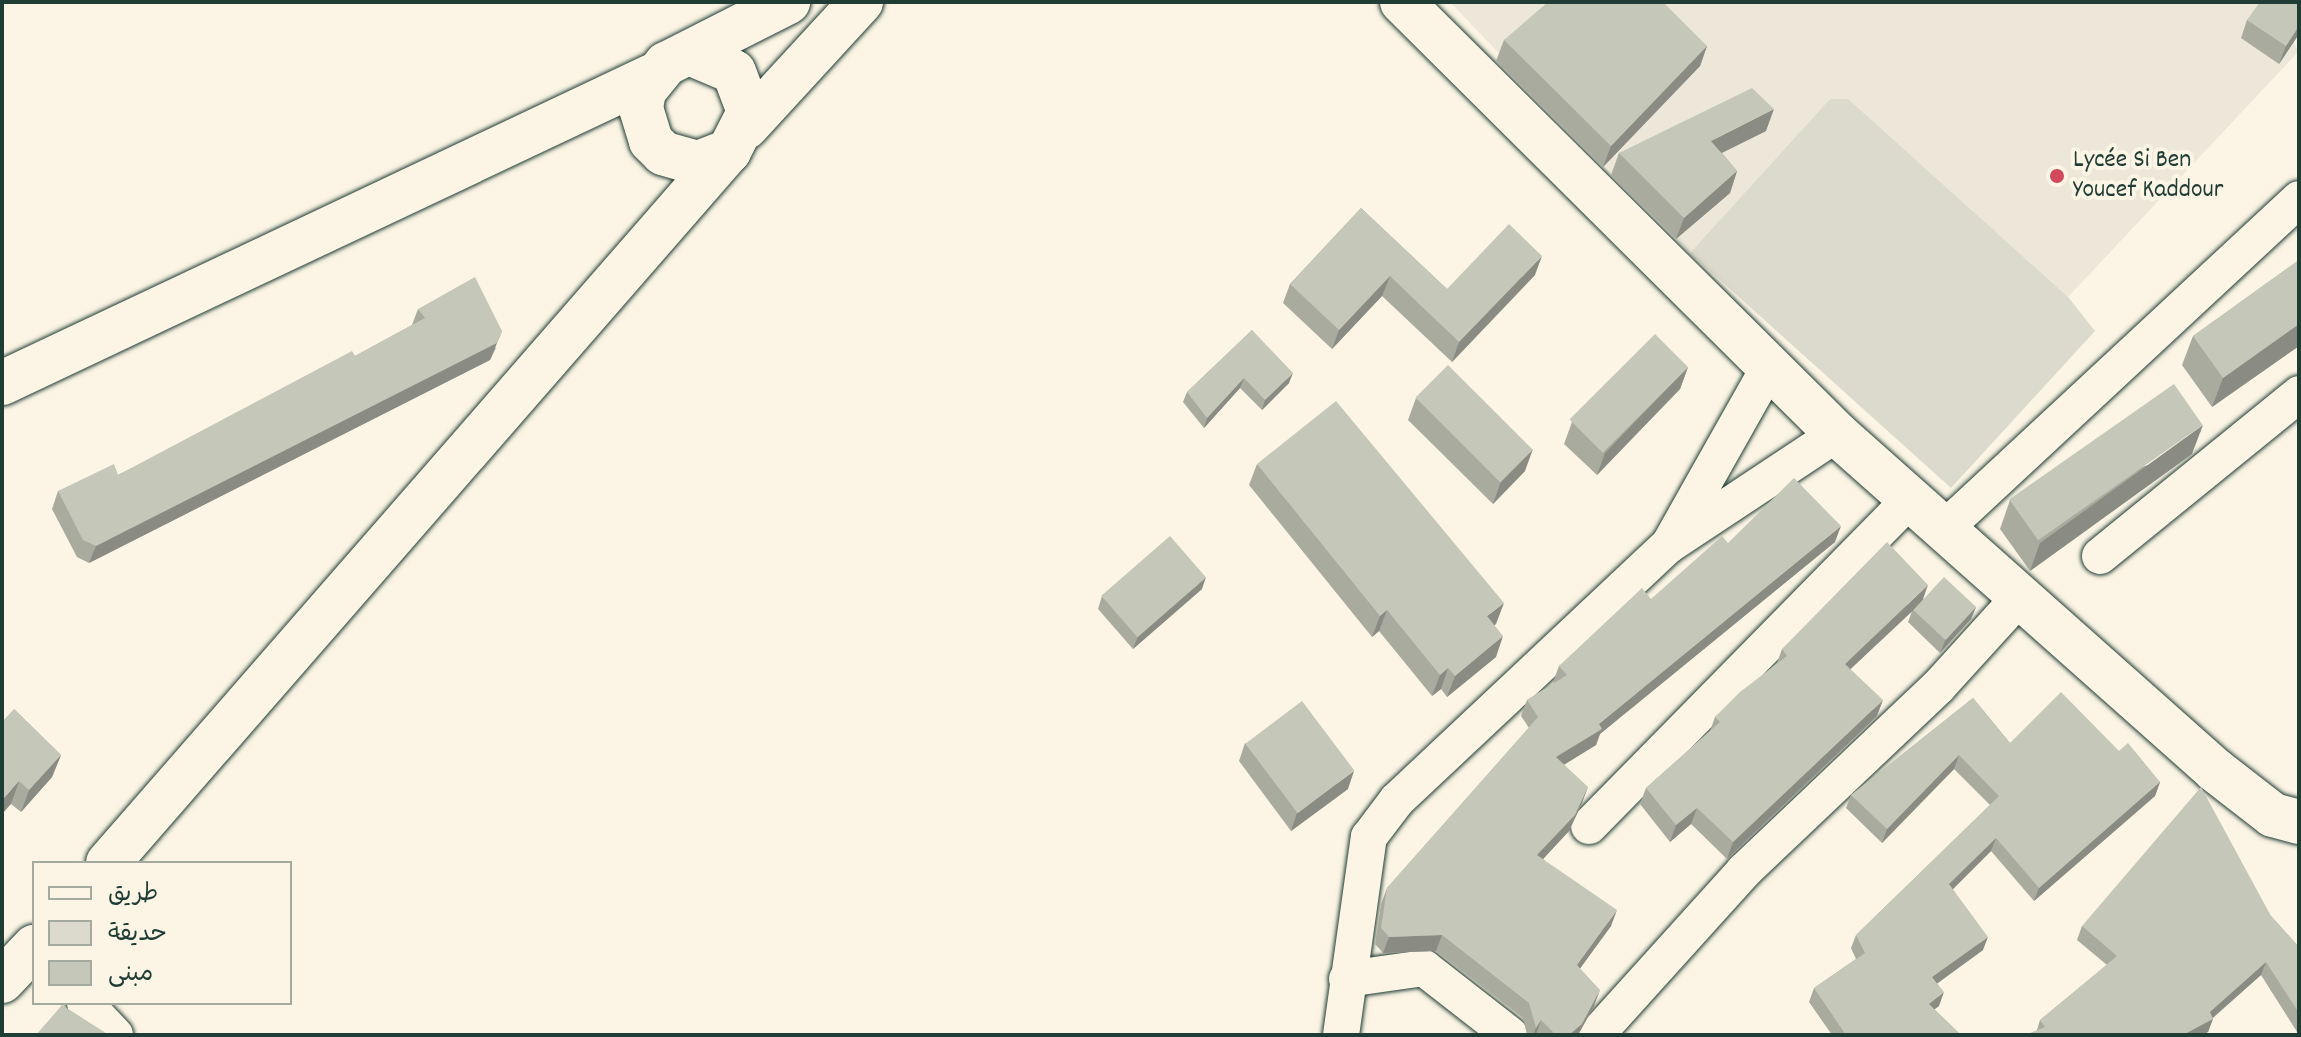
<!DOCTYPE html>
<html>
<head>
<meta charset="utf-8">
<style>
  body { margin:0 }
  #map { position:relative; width:2301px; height:1037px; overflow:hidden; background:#fcf5e5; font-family:Dekko,"Playpen Sans Arabic",sans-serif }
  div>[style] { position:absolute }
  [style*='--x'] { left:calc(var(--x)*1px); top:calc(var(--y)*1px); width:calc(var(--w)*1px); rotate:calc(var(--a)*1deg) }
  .built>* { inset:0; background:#ece7d8 }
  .green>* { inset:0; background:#dcdacc }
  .roads { filter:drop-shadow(0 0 2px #1f3d34) drop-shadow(0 0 2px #1f3d34) }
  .street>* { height:36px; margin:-18px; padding:0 18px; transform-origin:18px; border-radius:18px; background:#fcf5e5 }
  .secondary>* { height:44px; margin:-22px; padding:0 22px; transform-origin:22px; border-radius:22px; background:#fcf5e5 }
  .wall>* { inset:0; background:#a9ab9f }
  .shaded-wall>* { inset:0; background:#8a8b82 }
  .building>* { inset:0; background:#c5c7b9; transform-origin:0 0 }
  .dots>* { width:22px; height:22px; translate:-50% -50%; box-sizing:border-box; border:4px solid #fcf5e5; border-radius:50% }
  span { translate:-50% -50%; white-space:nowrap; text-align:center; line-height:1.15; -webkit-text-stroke:8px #fcf5e5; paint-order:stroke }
  .poi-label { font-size:26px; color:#1f3d34 }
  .left { translate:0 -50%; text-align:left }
  .frame { position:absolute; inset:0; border:4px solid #1f3d34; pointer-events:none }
  .legend { position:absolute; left:32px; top:861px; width:260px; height:144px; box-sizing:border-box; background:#fcf5e5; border:2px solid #a4ab9e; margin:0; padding:10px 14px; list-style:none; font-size:24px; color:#1f3d34 }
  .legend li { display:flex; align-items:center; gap:16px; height:40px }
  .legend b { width:40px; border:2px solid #a4ab9e }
</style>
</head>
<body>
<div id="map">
  <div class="built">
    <div style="clip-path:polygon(1450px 2px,2283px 2px,2276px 17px,2299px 51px,2068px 297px,1847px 99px,1830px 99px,1690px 253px)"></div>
  </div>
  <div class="green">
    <div style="clip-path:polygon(1830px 99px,1848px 99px,2068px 297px,2095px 331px,1951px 488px,1690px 253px)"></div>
  </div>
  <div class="roads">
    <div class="street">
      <div style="--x:1768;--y:369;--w:202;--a:119.4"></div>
      <div style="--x:1669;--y:545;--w:201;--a:-33.5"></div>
      <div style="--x:1943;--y:530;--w:486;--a:-42.9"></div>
      <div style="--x:2100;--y:556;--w:257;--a:-39.1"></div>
      <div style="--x:1589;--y:826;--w:458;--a:-45.5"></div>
      <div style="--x:1347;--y:979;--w:78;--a:-8.1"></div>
      <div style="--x:1424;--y:968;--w:109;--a:37.9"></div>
      <div style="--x:85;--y:1003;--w:44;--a:46.8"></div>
      <div style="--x:1341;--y:1035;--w:200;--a:-82"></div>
      <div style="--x:1369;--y:837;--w:46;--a:-52.9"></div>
      <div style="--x:1397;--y:800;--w:373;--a:-43.2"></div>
      <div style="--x:1596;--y:1035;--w:221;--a:-47.9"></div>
      <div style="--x:1744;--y:871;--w:267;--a:-43.5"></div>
      <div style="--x:1938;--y:687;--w:119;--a:-47.7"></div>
    </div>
    <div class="secondary">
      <div style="--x:1402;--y:2;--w:613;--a:44.8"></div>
      <div style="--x:1837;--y:434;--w:506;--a:41.63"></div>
      <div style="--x:2215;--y:770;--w:73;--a:37.8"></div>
      <div style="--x:2273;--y:815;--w:27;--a:15"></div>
      <div style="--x:694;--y:55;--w:43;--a:23"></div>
      <div style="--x:734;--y:72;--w:43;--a:69.4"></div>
      <div style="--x:749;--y:112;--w:44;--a:117.1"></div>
      <div style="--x:729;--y:151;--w:34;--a:159"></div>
      <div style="--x:697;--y:163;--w:35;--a:-164"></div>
      <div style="--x:663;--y:153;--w:17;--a:-135"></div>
      <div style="--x:651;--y:141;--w:34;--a:-107"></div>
      <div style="--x:641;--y:108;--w:17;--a:-80"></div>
      <div style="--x:644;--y:91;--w:35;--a:-51"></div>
      <div style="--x:666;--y:64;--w:137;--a:-26.9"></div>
      <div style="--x:746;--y:127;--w:170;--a:-47.4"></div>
      <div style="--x:2;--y:383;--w:719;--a:-25.28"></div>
      <div style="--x:108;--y:863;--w:945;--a:-48.91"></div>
      <div style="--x:2;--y:981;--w:47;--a:-46.7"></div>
    </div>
  </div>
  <div class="wall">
    <div style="clip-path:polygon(2299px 2px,2299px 34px,2279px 64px,2241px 38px,2247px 20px)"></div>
    <div style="clip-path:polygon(1580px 4px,1707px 46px,1700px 66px,1603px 167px,1496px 61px,1504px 40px)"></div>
    <div style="clip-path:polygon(1766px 131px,1722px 153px,1737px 171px,1730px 193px,1676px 239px,1611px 175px,1619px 153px)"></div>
    <div style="clip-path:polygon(1361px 208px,1447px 289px,1535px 275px,1452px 362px,1382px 296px,1332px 349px,1283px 303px,1290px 284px)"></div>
    <div style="clip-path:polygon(2299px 260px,2299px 346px,2212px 407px,2182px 365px,2193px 336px)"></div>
    <div style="clip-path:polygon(418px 309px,496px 348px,490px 360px,89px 563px,77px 557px,52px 509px,58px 491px,118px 475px,355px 356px,412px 325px)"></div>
    <div style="clip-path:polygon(1252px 330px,1289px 383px,1262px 410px,1240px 388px,1204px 428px,1183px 402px,1187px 392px)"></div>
    <div style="clip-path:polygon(1688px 367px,1680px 389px,1597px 475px,1564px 444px,1572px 422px)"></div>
    <div style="clip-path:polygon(1416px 398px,1525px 471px,1493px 504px,1408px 420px)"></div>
    <div style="clip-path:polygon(2192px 454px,2030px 571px,2000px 529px,2010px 500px)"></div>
    <div style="clip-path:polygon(1257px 464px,1496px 624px,1494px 625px,1496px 657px,1447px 697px,1441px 689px,1432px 696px,1379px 631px,1372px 637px,1249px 485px)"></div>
    <div style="clip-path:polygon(1835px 542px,1600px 734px,1596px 745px,1564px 765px,1582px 803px,1569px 831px,1543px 859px,1611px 926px,1580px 968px,1594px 1006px,1578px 1035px,1527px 1035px,1523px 1018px,1436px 951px,1383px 953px,1375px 944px,1381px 904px,1387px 888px,1529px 728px,1521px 716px,1527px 700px,1554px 683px,1553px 682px,1559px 666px,1728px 543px)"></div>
    <div style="clip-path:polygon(1202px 589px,1133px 649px,1098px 609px,1102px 596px)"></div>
    <div style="clip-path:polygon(1923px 599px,1976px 607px,1971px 619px,1940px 653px,1908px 622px,1912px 611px,1850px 669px,1877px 716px,1727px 859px,1691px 824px,1670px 842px,1640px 804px,1646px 788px,1710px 731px,1715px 717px,1777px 663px,1782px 649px)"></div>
    <div style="clip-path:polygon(1973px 698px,2010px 743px,2119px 751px,2160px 782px,2155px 796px,2034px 901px,1991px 851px,1953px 889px,1983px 950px,1937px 983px,1939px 1006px,1934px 1009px,1961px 1035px,1832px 1035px,1809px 1002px,1814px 988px,1856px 959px,1851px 948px,1856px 935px,1990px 805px,1954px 769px,1882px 843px,1846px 808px,1851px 795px)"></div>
    <div style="clip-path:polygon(14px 709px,61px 755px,52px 777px,21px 812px,11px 804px)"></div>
    <div style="clip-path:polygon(1245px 743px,1348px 789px,1291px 831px,1239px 761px)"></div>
    <div style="clip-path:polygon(2271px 916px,2299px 947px,2299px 1035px,2261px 975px,2213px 1018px,2208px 1032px,2037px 1030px,2040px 1020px,2107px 965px,2077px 940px,2082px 926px)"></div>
  </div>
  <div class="shaded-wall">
    <div style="clip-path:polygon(2299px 26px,2299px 34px,2279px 64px,2286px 46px)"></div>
    <div style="clip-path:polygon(1707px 46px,1700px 66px,1603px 167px,1611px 146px)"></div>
    <div style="clip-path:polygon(1774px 109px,1766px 131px,1703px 162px,1711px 141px)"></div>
    <div style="clip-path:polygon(1737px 171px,1730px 193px,1676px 239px,1684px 218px)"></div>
    <div style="clip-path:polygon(1542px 256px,1535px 275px,1452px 362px,1459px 342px)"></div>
    <div style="clip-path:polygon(1390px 276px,1382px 296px,1332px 349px,1339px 330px)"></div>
    <div style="clip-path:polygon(2299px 324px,2299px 346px,2212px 407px,2223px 378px)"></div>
    <div style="clip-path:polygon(502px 331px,490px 360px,89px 563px,96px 546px)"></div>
    <div style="clip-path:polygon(1688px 367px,1680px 389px,1597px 475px,1605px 453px)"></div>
    <div style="clip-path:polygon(1293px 373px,1289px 383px,1262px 410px,1265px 400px)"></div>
    <div style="clip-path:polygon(1244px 378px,1240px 388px,1204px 428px,1207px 418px)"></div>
    <div style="clip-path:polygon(2203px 425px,2192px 454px,2030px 571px,2040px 543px)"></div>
    <div style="clip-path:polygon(1533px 449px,1525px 471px,1493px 504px,1501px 481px)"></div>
    <div style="clip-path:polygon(1841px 526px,1835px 542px,1600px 734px,1596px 745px,1550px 773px,1556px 757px,1599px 724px)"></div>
    <div style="clip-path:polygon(1206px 577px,1202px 589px,1133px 649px,1138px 637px)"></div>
    <div style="clip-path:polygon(1928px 585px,1922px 602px,1839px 680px,1845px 664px)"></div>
    <div style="clip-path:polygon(1504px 603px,1496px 624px,1479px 637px,1487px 616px)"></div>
    <div style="clip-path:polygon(1976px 607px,1971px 619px,1940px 653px,1945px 641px)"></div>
    <div style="clip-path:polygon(1387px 610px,1379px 631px,1372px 637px,1380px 616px)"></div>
    <div style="clip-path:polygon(1503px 636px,1496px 657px,1447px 697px,1455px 676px)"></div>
    <div style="clip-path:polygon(1448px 668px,1441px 689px,1432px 696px,1440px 675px)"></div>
    <div style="clip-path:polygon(1883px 700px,1877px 716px,1727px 859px,1733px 842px)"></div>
    <div style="clip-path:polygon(61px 755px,52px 777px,21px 812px,29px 790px)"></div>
    <div style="clip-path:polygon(1959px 755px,1954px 769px,1882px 843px,1887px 829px)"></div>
    <div style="clip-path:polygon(1354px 771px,1348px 789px,1291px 831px,1297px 813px)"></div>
    <div style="clip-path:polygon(19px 781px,11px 804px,2px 814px,2px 800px)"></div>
    <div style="clip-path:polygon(2160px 782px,2155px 796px,2034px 901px,2039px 888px)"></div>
    <div style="clip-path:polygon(1588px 787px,1582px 803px,1569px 831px,1532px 871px,1537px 855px)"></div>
    <div style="clip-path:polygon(1697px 808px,1691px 824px,1670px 842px,1676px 825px)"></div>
    <div style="clip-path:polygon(1996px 838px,1991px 851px,1945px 897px,1949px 884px)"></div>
    <div style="clip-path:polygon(1617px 910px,1611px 926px,1571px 981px,1577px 965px)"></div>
    <div style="clip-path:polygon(1442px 935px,1436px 951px,1383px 953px,1389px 937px)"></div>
    <div style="clip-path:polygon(1988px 937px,1983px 950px,1927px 991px,1932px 977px)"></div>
    <div style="clip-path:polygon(2266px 962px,2261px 975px,2210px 1020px,2213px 1019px,2208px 1032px,2203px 1035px,2183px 1035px)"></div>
    <div style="clip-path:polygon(1600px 990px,1594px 1006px,1578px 1035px,1569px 1035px)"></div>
    <div style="clip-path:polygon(1944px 992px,1939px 1006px,1924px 1017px,1929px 1004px)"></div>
    <div style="clip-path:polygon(1541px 1020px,1536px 1035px,1533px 1035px,1536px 1028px)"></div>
  </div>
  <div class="building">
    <div style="clip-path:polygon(1548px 2px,1578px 2px,1580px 4px,1582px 2px,1663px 2px,1707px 46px,1611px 146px,1504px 40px)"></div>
    <div style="clip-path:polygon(2260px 2px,2299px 2px,2299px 26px,2286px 46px,2247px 20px)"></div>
    <div style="clip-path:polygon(1752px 88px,1774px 109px,1711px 141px,1737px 171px,1684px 218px,1619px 153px)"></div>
    <div style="clip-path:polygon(1361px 208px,1447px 289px,1509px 224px,1542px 256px,1459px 342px,1390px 276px,1339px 330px,1290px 284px)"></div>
    <div style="clip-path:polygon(2299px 260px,2299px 324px,2223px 378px,2193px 336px)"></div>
    <div style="clip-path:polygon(475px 277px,502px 331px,497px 343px,96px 546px,83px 540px,58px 491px,114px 464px,118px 475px,352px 351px,355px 356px,425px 318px,418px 309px)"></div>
    <div style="clip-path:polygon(1252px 330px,1293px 373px,1265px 400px,1244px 378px,1207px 418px,1187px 392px)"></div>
    <div style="left:1655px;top:334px;width:47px;height:121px;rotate:45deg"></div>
    <div style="left:1448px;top:365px;width:120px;height:46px;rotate:45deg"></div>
    <div style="left:2174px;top:384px;width:50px;height:201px;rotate:55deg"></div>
    <div style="clip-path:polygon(1336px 401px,1504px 603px,1487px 616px,1503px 636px,1455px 676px,1448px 668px,1440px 675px,1387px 610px,1380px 616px,1257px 464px)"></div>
    <div style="clip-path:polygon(1794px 478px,1841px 526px,1599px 724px,1602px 729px,1556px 757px,1588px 787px,1575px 815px,1537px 855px,1617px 910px,1577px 965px,1600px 990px,1582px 1024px,1569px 1035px,1556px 1035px,1541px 1020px,1536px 1028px,1529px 1003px,1442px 935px,1389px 937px,1381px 928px,1387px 888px,1538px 717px,1527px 700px,1567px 675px,1559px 666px,1642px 588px,1651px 599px,1722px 536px,1728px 543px)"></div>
    <div style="left:1170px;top:536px;width:55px;height:91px;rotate:49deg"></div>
    <div style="clip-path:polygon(1887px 542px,1928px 585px,1845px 664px,1883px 700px,1733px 842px,1697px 808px,1676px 825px,1646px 788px,1720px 722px,1715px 717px,1740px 692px,1787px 656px,1782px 649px)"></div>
    <div style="left:1944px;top:577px;width:44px;height:45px;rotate:43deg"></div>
    <div style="clip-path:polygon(2061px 692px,2119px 751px,2128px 743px,2160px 782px,2039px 888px,1996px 838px,1949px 884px,1988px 937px,1932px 977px,1944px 992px,1929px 1004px,1961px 1035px,1846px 1035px,1814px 988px,1865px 953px,1856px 935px,1999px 796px,1959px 755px,1887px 829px,1851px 795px,1973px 698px,2010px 743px)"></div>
    <div style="left:1302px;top:701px;width:87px;height:71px;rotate:53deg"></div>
    <div style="clip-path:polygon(14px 709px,61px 755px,29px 790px,19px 781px,2px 800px,2px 722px)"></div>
    <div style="clip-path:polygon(2201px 787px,2271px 916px,2299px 947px,2299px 1013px,2266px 962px,2210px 1012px,2213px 1019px,2183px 1035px,2025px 1035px,2045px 1027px,2040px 1020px,2117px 956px,2082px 926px)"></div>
    <div style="clip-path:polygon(62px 1005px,109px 1035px,36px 1035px)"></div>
  </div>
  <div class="dots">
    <div style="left:2057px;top:176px;background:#d1495b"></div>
  </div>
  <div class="poi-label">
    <span class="left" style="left:2073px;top:176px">Lycée Si Ben<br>Youcef Kaddour</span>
  </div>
  <div class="frame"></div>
  <ul class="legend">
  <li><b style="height:10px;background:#fcf5e5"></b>طريق</li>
  <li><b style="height:22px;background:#dcdacc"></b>حديقة</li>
  <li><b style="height:22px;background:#c5c7b9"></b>مبنى</li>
  </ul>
</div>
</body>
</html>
